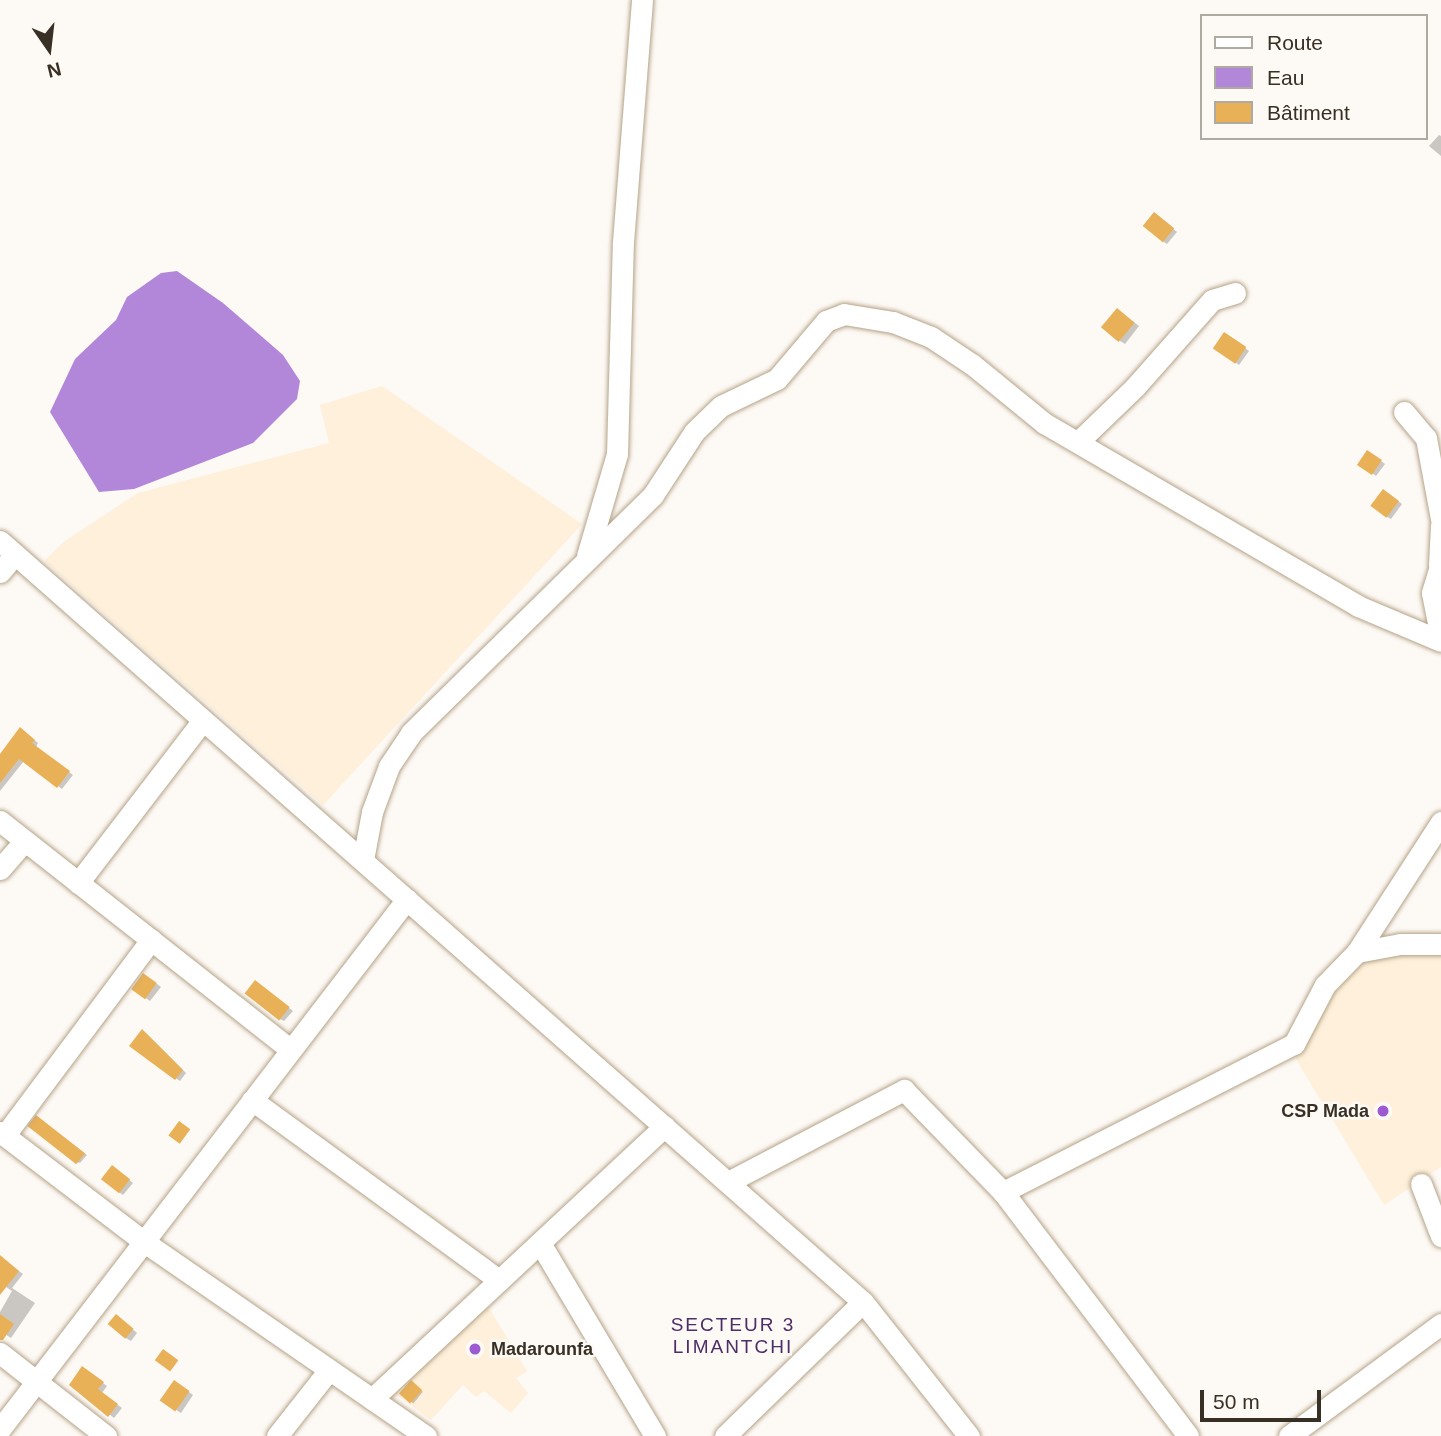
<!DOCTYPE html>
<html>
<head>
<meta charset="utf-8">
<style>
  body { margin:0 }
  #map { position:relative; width:1441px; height:1436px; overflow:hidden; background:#fdf9f4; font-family:Helvetica,sans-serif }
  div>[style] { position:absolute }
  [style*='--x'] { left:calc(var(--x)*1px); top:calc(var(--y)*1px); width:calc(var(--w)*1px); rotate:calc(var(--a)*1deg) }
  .built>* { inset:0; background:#fef0da }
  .water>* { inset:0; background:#b287d9 }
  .shadow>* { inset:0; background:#0003; transform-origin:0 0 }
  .building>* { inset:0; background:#e8b057; transform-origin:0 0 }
  .roads { filter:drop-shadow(0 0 2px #b5a388) drop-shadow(0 0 2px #b5a388) }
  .minor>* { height:21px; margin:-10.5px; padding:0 10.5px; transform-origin:10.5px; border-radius:10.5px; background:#fff }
  .dots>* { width:19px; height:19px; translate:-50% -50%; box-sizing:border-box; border:4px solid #fdf9f4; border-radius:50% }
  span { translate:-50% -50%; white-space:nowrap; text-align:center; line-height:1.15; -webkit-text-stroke:5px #fdf9f4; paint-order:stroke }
  .poi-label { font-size:18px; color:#383025; font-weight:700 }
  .right { translate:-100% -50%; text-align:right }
  .left { translate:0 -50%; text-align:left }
  .neighbourhood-label { font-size:19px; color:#4c2d67; letter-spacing:2px }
  .legend { position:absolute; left:1200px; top:14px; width:228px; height:126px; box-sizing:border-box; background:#fdf9f4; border:2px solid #aea9a1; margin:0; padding:9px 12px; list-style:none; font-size:21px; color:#383025 }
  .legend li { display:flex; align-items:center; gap:14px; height:35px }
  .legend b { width:35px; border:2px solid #aea9a1 }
  .north { position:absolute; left:14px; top:14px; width:70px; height:70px; -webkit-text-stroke:5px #fdf9f4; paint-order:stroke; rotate:166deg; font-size:19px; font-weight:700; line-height:28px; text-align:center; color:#383025 }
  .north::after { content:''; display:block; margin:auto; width:24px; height:32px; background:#383025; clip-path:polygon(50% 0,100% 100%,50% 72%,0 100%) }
  .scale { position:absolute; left:1200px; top:1390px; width:121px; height:32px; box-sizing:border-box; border:4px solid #383025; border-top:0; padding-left:9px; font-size:21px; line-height:24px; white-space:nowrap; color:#383025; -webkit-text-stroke:5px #fdf9f4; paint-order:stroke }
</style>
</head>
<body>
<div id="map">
  <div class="built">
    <div style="clip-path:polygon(382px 386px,582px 524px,323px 805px,44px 561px,65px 541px,138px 493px,329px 443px,320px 405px)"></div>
    <div style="clip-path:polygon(1427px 949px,1441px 953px,1441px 1167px,1384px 1205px,1293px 1054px,1333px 983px,1366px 960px)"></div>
    <div style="clip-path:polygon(486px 1303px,527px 1371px,516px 1378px,528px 1393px,511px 1413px,484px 1391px,476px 1397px,463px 1385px,431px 1420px,390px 1390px)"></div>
  </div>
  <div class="water">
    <div style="clip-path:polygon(177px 271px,223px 303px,283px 355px,300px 381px,297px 399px,253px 443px,134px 489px,99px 492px,50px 412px,75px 359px,116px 320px,127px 297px,161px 273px)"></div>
  </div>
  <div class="shadow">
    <div style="clip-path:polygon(1439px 135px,1441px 136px,1441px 156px,1429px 146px)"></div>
    <div style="clip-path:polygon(1159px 216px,1177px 232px,1167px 244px,1162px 241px)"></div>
    <div style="clip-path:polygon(1122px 313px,1139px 326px,1125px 344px,1120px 341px)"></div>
    <div style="clip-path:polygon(1229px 336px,1249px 351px,1239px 365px,1235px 362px)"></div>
    <div style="clip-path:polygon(1372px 454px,1385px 464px,1376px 476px,1372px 473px)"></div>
    <div style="clip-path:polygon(1388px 493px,1402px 504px,1391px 519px,1387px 517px)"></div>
    <div style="clip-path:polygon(25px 732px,38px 743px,36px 747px,73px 775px,62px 789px,24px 761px,0 791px,0 756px)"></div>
    <div style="clip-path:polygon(148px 977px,161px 987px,150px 1001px,133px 989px)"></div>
    <div style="clip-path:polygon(259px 985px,293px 1011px,284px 1021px,280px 1019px)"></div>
    <div style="clip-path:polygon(146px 1033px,186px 1073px,180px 1081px,131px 1046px)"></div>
    <div style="clip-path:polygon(40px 1119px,87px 1155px,80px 1163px,77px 1162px)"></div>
    <div style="clip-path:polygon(116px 1169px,133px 1183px,123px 1195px,119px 1192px)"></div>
    <div style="clip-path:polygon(12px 1266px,23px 1274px,12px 1288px,35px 1303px,11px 1338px,0 1331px,0 1312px,12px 1291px,0 1283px,0 1273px)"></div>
    <div style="clip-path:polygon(121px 1319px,137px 1333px,131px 1341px,126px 1338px)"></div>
    <div style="clip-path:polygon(87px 1371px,107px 1386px,102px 1393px,122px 1408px,114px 1418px,71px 1384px)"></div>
    <div style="left:412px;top:1383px;width:14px;height:15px;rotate:39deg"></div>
    <div style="clip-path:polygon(178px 1384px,193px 1395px,181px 1413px,161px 1400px)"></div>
  </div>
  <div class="building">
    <div style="left:1154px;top:212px;width:26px;height:18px;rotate:39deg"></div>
    <div style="left:1117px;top:308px;width:23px;height:25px;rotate:40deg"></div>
    <div style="left:1224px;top:332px;width:27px;height:20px;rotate:34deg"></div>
    <div style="left:1367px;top:450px;width:18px;height:18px;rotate:34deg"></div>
    <div style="left:1383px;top:489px;width:20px;height:21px;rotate:37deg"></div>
    <div style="clip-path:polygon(20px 727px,35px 740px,32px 743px,70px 771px,57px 788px,19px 759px,0 783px,0 754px)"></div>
    <div style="left:143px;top:973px;width:17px;height:20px;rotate:36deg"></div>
    <div style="left:255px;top:980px;width:44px;height:17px;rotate:38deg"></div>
    <div style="clip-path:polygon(142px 1029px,183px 1070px,175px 1080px,129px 1046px)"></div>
    <div style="left:36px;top:1115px;width:62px;height:14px;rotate:38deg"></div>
    <div style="left:179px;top:1121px;width:14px;height:18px;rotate:36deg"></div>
    <div style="left:112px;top:1165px;width:23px;height:18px;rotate:38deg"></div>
    <div style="clip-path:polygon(0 1255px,19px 1271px,0 1295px)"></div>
    <div style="clip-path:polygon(0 1314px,14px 1324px,3px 1340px,0 1340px)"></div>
    <div style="left:116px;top:1314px;width:23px;height:13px;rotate:40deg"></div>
    <div style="left:163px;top:1349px;width:19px;height:14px;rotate:36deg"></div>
    <div style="clip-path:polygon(82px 1366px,104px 1382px,98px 1389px,118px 1404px,108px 1417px,69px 1385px)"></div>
    <div style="left:174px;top:1380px;width:19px;height:25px;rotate:35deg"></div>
    <div style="left:411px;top:1380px;width:15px;height:18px;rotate:42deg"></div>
  </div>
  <div class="roads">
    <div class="minor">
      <div style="--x:1404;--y:412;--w:34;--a:50"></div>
      <div style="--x:1426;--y:438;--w:82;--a:79.5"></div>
      <div style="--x:1080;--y:440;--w:76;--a:-43.9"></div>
      <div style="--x:1135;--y:387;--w:116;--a:-48.5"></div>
      <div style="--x:1212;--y:300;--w:24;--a:-17"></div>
      <div style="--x:0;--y:541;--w:1151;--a:41.41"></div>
      <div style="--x:863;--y:1302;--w:171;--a:51.7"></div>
      <div style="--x:587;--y:556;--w:106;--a:-73.6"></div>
      <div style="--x:617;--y:454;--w:212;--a:-88.4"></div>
      <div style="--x:623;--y:242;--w:243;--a:-85.5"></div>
      <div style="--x:1441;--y:563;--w:31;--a:107"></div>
      <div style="--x:1432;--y:593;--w:46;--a:78.7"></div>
      <div style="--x:1439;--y:565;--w:40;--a:-87.1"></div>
      <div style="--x:0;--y:572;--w:23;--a:-50"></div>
      <div style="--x:0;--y:821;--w:370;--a:38.2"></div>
      <div style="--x:363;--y:860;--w:49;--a:-79.4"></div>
      <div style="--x:372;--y:812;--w:49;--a:-69.7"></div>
      <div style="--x:389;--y:766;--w:40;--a:-56"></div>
      <div style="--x:411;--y:733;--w:339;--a:-44.5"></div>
      <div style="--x:653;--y:495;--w:75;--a:-56.9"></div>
      <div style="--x:694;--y:432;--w:37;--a:-44"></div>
      <div style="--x:721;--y:406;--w:62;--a:-25.7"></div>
      <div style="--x:777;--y:379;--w:76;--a:-49.8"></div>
      <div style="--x:826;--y:321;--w:19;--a:-21"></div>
      <div style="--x:844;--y:314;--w:50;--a:9.3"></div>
      <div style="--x:893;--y:322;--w:41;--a:21.5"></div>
      <div style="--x:931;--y:337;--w:50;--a:33.7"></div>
      <div style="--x:973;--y:365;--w:92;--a:39.2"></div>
      <div style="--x:1044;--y:423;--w:363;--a:30.2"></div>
      <div style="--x:1358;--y:606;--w:90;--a:22.9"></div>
      <div style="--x:0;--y:869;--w:37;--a:-49"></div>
      <div style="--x:78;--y:883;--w:205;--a:-52.5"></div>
      <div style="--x:1357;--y:952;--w:44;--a:-10.5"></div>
      <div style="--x:1400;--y:944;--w:41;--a:0"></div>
      <div style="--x:252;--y:1100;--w:306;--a:36.1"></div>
      <div style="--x:0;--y:1132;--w:180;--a:37.3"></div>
      <div style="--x:143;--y:1241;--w:344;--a:34.6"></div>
      <div style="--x:5;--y:1135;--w:244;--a:-53.2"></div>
      <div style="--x:728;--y:1182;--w:199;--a:-27.6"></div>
      <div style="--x:904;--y:1090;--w:142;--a:45.9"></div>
      <div style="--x:1003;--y:1192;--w:306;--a:52.8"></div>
      <div style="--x:1421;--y:1184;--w:56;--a:69"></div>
      <div style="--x:1003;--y:1192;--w:326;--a:-27"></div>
      <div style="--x:1294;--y:1044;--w:67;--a:-62.3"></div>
      <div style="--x:1325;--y:985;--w:46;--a:-45.9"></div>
      <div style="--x:1357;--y:952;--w:155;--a:-57.1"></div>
      <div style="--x:540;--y:1243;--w:225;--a:59.2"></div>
      <div style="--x:0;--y:1353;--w:135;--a:38.1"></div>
      <div style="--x:372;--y:1399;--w:400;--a:-43"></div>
      <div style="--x:0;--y:1429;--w:668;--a:-52.48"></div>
      <div style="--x:277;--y:1436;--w:84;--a:-51.8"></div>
      <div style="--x:725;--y:1436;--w:192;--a:-44.2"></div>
      <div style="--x:1289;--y:1436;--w:189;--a:-36.4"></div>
    </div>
  </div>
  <div class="dots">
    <div style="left:1383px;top:1111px;background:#9c5bd1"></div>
    <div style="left:475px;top:1349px;background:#9c5bd1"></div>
  </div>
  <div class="poi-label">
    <span class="right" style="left:1369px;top:1111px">CSP Mada</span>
    <span class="left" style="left:491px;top:1349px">Madarounfa</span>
  </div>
  <div class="neighbourhood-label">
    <span style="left:733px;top:1336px">SECTEUR 3<br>LIMANTCHI</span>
  </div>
  <ul class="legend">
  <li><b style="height:9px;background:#fff"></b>Route</li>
  <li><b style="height:19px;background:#b287d9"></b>Eau</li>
  <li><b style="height:19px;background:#e8b057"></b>Bâtiment</li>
  </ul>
  <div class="north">N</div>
  <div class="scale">50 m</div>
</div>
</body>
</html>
